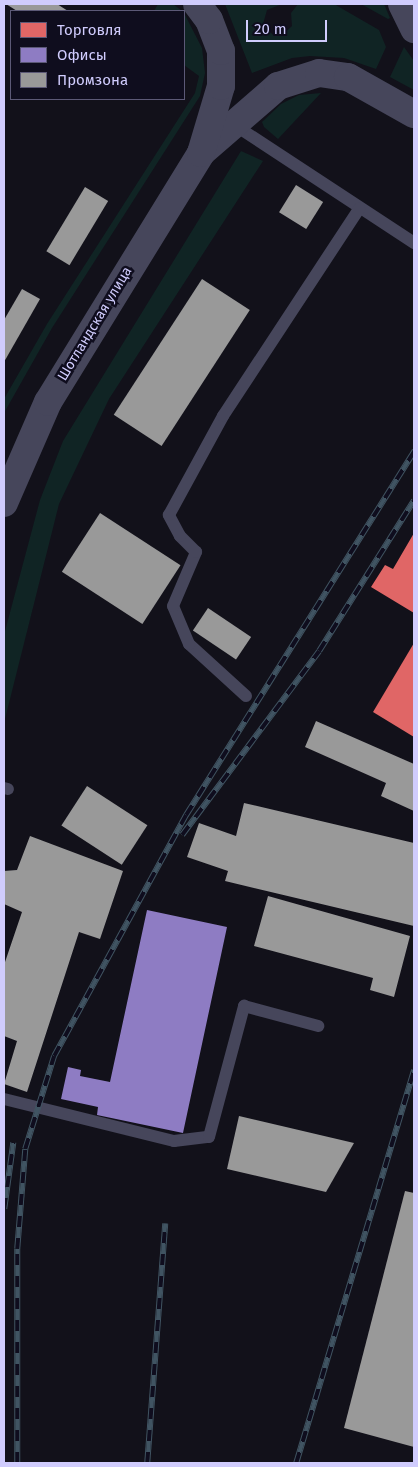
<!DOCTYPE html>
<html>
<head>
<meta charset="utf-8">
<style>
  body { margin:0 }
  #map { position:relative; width:418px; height:1467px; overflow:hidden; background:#12111a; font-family:"Fira Sans",sans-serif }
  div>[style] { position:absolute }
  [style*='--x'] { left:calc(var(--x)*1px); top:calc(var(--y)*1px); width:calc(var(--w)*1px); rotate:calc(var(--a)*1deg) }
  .green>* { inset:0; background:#102424 }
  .shops>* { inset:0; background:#e06666 }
  .offices>* { inset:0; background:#8e7cc3 }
  .industry>* { inset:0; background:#999; transform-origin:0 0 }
  .service>* { height:12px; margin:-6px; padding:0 6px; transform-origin:6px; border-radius:6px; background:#46465b }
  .tertiary>* { height:28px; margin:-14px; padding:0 14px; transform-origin:14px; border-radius:14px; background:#46465b }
  .rail>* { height:5.5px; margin-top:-2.75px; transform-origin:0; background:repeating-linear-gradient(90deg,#0f0d1e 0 11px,#405462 0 22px); box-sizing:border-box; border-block:1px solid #405462 }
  span { translate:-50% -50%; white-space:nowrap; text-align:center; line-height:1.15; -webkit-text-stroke:5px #0f0d1e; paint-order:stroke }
  .street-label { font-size:14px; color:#d0ccfd }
  .frame { position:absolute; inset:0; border:5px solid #d0ccfd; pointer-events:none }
  .legend { position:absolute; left:10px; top:10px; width:175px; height:90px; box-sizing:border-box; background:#0f0d1e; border:1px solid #5c5977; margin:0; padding:6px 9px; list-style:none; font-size:15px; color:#d0ccfd }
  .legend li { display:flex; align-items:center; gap:10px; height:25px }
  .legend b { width:25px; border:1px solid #5c5977 }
  .scale { position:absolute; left:246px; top:20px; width:81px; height:22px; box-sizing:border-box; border:2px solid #d0ccfd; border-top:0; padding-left:6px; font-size:15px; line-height:18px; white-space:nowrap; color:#d0ccfd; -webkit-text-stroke:4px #0f0d1e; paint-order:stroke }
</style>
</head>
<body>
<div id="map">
  <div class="green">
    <div style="clip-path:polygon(158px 4px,173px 4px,182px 11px,154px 11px)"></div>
    <div style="clip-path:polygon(225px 4px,282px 4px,267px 10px,263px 24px,273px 35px,281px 36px,292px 26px,291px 13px,298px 4px,334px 4px,379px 30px,386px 47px,376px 69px,344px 58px,310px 56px,292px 58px,252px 73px)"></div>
    <div style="clip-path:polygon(361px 4px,384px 4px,390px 18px,388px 19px)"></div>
    <div style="clip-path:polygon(184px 13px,202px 48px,205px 73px,200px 96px,52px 328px,4px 413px,4px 399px,47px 324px,195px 93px,199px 76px,184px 65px)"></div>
    <div style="clip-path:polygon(404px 47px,414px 61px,414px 90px,390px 77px)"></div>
    <div style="clip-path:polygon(321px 93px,278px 139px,264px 127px,262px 122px,281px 104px,299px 95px)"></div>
    <div style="clip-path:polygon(241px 151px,263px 161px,109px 399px,59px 504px,4px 723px,4px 635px,40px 500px,63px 441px)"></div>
  </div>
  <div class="shops">
    <div style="clip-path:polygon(414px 533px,414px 613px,371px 587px,385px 565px,393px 569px)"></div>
    <div style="clip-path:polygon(414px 643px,414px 737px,373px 712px)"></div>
  </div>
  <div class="offices">
    <div style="clip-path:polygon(147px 910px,227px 927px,183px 1133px,97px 1115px,98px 1107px,61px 1099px,68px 1067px,81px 1070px,80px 1076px,110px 1082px)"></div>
  </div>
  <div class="industry">
    <div style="clip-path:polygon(6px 4px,57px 4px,68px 11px,17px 11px)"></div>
    <div style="left:296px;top:185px;width:32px;height:32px;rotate:32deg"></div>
    <div style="left:85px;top:187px;width:27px;height:75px;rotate:31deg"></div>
    <div style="left:202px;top:279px;width:57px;height:162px;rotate:33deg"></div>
    <div style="clip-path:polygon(22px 289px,40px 299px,4px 362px,4px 320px)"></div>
    <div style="left:100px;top:513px;width:96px;height:70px;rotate:33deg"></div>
    <div style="left:208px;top:608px;width:52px;height:27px;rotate:34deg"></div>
    <div style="clip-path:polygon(316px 721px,414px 764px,414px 811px,381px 796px,386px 783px,305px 747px)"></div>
    <div style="left:87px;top:786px;width:72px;height:47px;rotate:33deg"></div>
    <div style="clip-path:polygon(244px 803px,414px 843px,414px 926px,225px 881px,228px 871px,187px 857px,199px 823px,236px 836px)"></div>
    <div style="clip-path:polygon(30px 836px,123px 871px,100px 939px,79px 932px,27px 1092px,4px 1084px,17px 1041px,4px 1036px,4px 965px,22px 912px,4px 904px,4px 871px,17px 870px)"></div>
    <div style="clip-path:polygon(268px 896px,410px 936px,394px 997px,370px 990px,373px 978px,254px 946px)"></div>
    <div style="clip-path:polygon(239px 1116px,354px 1143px,326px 1192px,227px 1169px)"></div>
    <div style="clip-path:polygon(405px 1191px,414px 1193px,414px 1447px,344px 1428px)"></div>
  </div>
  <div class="service">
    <div style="--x:233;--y:124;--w:217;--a:33.3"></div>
    <div style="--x:246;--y:696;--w:77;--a:-137.6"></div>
    <div style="--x:189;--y:644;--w:41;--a:-112.8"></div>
    <div style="--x:173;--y:606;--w:59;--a:-66.9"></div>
    <div style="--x:196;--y:552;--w:23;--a:-135"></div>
    <div style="--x:180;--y:536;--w:24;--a:-118"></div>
    <div style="--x:169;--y:515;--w:113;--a:-61.4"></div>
    <div style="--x:223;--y:416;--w:248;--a:-56.7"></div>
    <div style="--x:4;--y:788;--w:4;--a:14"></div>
    <div style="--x:4;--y:1099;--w:175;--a:13.9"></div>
    <div style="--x:174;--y:1141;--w:35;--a:-7"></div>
    <div style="--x:209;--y:1137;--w:136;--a:-75"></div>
    <div style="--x:244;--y:1006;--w:77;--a:15.1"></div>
  </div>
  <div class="tertiary">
    <div style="--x:402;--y:4;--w:28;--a:64"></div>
    <div style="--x:201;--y:153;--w:102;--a:-41"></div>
    <div style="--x:278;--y:86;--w:43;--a:-17.6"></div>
    <div style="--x:319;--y:73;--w:29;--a:8"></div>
    <div style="--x:348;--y:77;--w:76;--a:29.3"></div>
    <div style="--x:4;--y:503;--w:110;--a:-66.5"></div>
    <div style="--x:48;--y:402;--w:292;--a:-58.4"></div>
    <div style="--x:201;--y:153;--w:70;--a:-73.4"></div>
    <div style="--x:221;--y:86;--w:35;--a:-90"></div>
    <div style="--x:221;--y:51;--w:33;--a:-111"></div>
    <div style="--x:209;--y:20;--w:20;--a:-127"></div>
  </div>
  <div class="rail">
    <div style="--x:182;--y:835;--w:229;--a:-53.3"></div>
    <div style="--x:319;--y:651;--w:178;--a:-57.8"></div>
    <div style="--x:4;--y:1209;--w:67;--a:-82.2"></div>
    <div style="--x:17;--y:1463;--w:214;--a:-90"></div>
    <div style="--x:17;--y:1249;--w:100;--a:-85.4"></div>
    <div style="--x:25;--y:1149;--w:97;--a:-72.7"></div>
    <div style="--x:54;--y:1056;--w:275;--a:-61.3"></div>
    <div style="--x:186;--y:815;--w:430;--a:-57.9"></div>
    <div style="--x:147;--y:1463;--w:240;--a:-85.7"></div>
    <div style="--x:296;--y:1463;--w:410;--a:-73.3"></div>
  </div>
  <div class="street-label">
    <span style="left:95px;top:324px;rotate:-59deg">Шотландская улица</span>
  </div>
  <div class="frame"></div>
  <ul class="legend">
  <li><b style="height:14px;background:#e06666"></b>Торговля</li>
  <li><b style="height:14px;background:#8e7cc3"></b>Офисы</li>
  <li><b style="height:14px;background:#999"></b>Промзона</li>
  </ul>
  <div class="scale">20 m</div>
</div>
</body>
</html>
